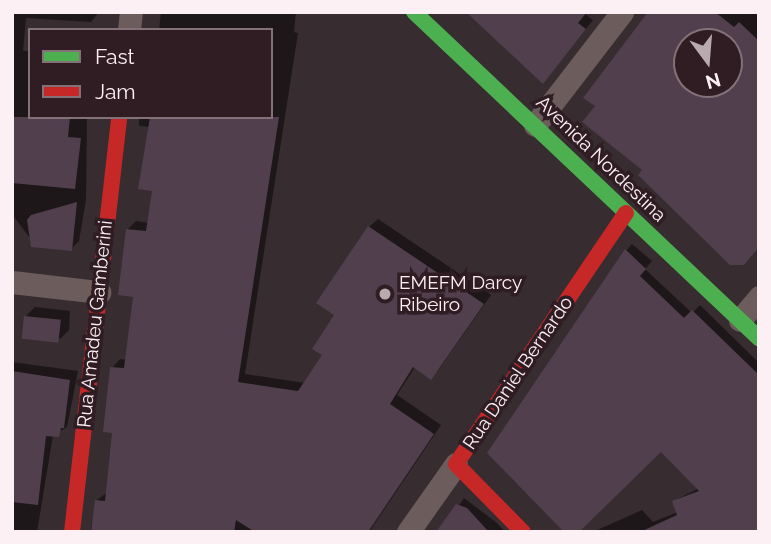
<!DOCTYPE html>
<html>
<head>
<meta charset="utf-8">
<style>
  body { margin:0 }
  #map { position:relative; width:771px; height:544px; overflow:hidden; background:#372c2f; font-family:Raleway,sans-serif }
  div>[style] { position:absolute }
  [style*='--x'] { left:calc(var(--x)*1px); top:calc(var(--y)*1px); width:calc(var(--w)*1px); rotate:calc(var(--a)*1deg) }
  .shadow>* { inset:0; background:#0007 }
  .building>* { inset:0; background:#513f4e; transform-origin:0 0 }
  .street>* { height:23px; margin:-11.5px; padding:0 11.5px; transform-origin:11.5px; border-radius:11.5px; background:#6c5d5c }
  .fast>* { height:16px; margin:-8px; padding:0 8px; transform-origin:8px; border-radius:8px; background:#4caf50 }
  .jam>* { height:16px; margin:-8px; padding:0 8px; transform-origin:8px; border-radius:8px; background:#c62828 }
  .dots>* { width:19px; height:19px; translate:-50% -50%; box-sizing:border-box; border:4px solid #301d24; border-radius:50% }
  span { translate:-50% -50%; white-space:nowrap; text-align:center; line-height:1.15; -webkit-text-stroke:7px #301d24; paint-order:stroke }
  .street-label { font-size:19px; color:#fdf0f4 }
  .poi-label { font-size:19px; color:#fdf0f4 }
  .left { translate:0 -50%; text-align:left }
  .frame { position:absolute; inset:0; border:14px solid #fdf0f4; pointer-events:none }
  .legend { position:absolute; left:28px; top:28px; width:245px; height:91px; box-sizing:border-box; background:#301d24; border:2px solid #827177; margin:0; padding:9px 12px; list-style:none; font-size:21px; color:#fdf0f4 }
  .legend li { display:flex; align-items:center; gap:14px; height:35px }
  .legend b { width:35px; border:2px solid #827177 }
  .north { position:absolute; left:673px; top:28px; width:70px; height:70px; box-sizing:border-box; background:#301d24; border:2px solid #827177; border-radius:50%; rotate:164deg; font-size:19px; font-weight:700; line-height:28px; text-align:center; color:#fdf0f4 }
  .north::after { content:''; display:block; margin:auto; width:24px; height:32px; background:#b8abaf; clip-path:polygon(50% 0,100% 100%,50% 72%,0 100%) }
</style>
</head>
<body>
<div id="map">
  <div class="shadow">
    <div style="clip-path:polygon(12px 12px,99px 12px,91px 22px,26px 18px,23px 51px,30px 51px,30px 117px,87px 117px,86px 200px,79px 241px,71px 249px,35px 245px,12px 214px)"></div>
    <div style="clip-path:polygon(161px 12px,296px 12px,294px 32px,298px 33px,245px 374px,305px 383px,324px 354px,369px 227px,378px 219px,491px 295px,439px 369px,431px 377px,415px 367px,397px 395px,441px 425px,369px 532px,90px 532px,97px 500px,108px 492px,114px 431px,112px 368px,120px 359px,127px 360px,135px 296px,127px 230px,136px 221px,149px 223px,154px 189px,150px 127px,139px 126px,139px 117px,271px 117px,271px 30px,159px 30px)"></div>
    <div style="clip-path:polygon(470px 12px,585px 14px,593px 20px,551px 73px)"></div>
    <div style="clip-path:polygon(evenodd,650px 12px,759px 12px,759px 246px,644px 170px,597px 106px,650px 12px,687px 42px,729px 42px,729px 84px,687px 84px,687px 42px)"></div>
    <div style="clip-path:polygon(632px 244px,652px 261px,645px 269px,692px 313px,700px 305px,759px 363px,759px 532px,595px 531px,642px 510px,653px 522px,678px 512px,674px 501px,699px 488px,626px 251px)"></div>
    <div style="clip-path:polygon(35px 307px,70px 311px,69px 330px,60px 339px,25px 317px)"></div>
    <div style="clip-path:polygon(12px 362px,78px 371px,67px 427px,53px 435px,37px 532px,12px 532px)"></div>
    <div style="clip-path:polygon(464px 498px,497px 523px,505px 532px,441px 532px)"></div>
  </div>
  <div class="building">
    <div style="clip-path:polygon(466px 12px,587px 12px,578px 23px,586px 29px,543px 84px)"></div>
    <div style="clip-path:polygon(evenodd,648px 12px,715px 12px,734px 27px,739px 22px,759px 41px,759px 247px,744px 265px,730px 265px,638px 175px,642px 170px,582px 122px,595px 106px,583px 98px,648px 12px,687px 42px,729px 42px,729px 84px,687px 84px,687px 42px)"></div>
    <div style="clip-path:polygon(12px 117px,70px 117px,68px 137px,81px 138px,75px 189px,12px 183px)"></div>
    <div style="clip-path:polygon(150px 117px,279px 117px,238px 382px,298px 391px,322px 355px,312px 349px,334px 315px,316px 303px,368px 226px,484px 304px,431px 380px,413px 367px,390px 404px,434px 434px,368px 532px,255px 532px,236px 520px,234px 532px,91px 532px,95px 500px,105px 501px,112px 433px,103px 432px,110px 367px,124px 368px,133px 297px,118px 295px,126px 229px,146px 231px,152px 191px,138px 189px)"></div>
    <div style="clip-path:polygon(77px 202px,72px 251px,31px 247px,27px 220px,31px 215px)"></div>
    <div style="clip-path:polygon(625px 249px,646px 269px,640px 276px,684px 318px,692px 310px,759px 375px,759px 532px,640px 532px,677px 515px,672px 501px,699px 491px,661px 452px,579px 532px,564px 532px,487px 453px)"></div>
    <div style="left:24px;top:316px;width:37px;height:23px;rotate:6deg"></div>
    <div style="clip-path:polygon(12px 371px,70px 380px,64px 428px,61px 428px,59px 437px,46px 436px,38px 505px,12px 502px)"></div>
    <div style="clip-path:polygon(456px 504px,467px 508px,489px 532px,436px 532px)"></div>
  </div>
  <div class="street">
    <div style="--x:129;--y:30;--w:18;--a:-84"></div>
    <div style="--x:535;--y:125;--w:143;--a:-52.4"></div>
    <div style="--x:12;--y:282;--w:88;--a:6.6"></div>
    <div style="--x:740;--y:320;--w:30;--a:-50"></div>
    <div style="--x:408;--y:532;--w:83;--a:-54.8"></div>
  </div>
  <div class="fast">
    <div style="--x:414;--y:12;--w:475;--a:43.4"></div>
  </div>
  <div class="jam">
    <div style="--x:72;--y:532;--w:418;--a:-83.5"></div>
    <div style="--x:523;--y:532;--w:95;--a:-134.6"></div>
    <div style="--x:456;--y:464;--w:303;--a:-55.9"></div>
  </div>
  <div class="dots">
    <div style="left:385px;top:294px;background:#b8abaf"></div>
  </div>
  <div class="street-label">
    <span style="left:601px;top:159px;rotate:44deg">Avenida Nordestina</span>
    <span style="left:95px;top:324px;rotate:-84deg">Rua Amadeu Gamberini</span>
    <span style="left:518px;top:373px;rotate:-56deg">Rua Daniel Bernardo</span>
  </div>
  <div class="poi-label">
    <span class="left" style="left:399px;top:294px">EMEFM Darcy<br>Ribeiro</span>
  </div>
  <div class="frame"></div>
  <ul class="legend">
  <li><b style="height:9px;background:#4caf50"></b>Fast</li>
  <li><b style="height:9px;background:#c62828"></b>Jam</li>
  </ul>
  <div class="north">N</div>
</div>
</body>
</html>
